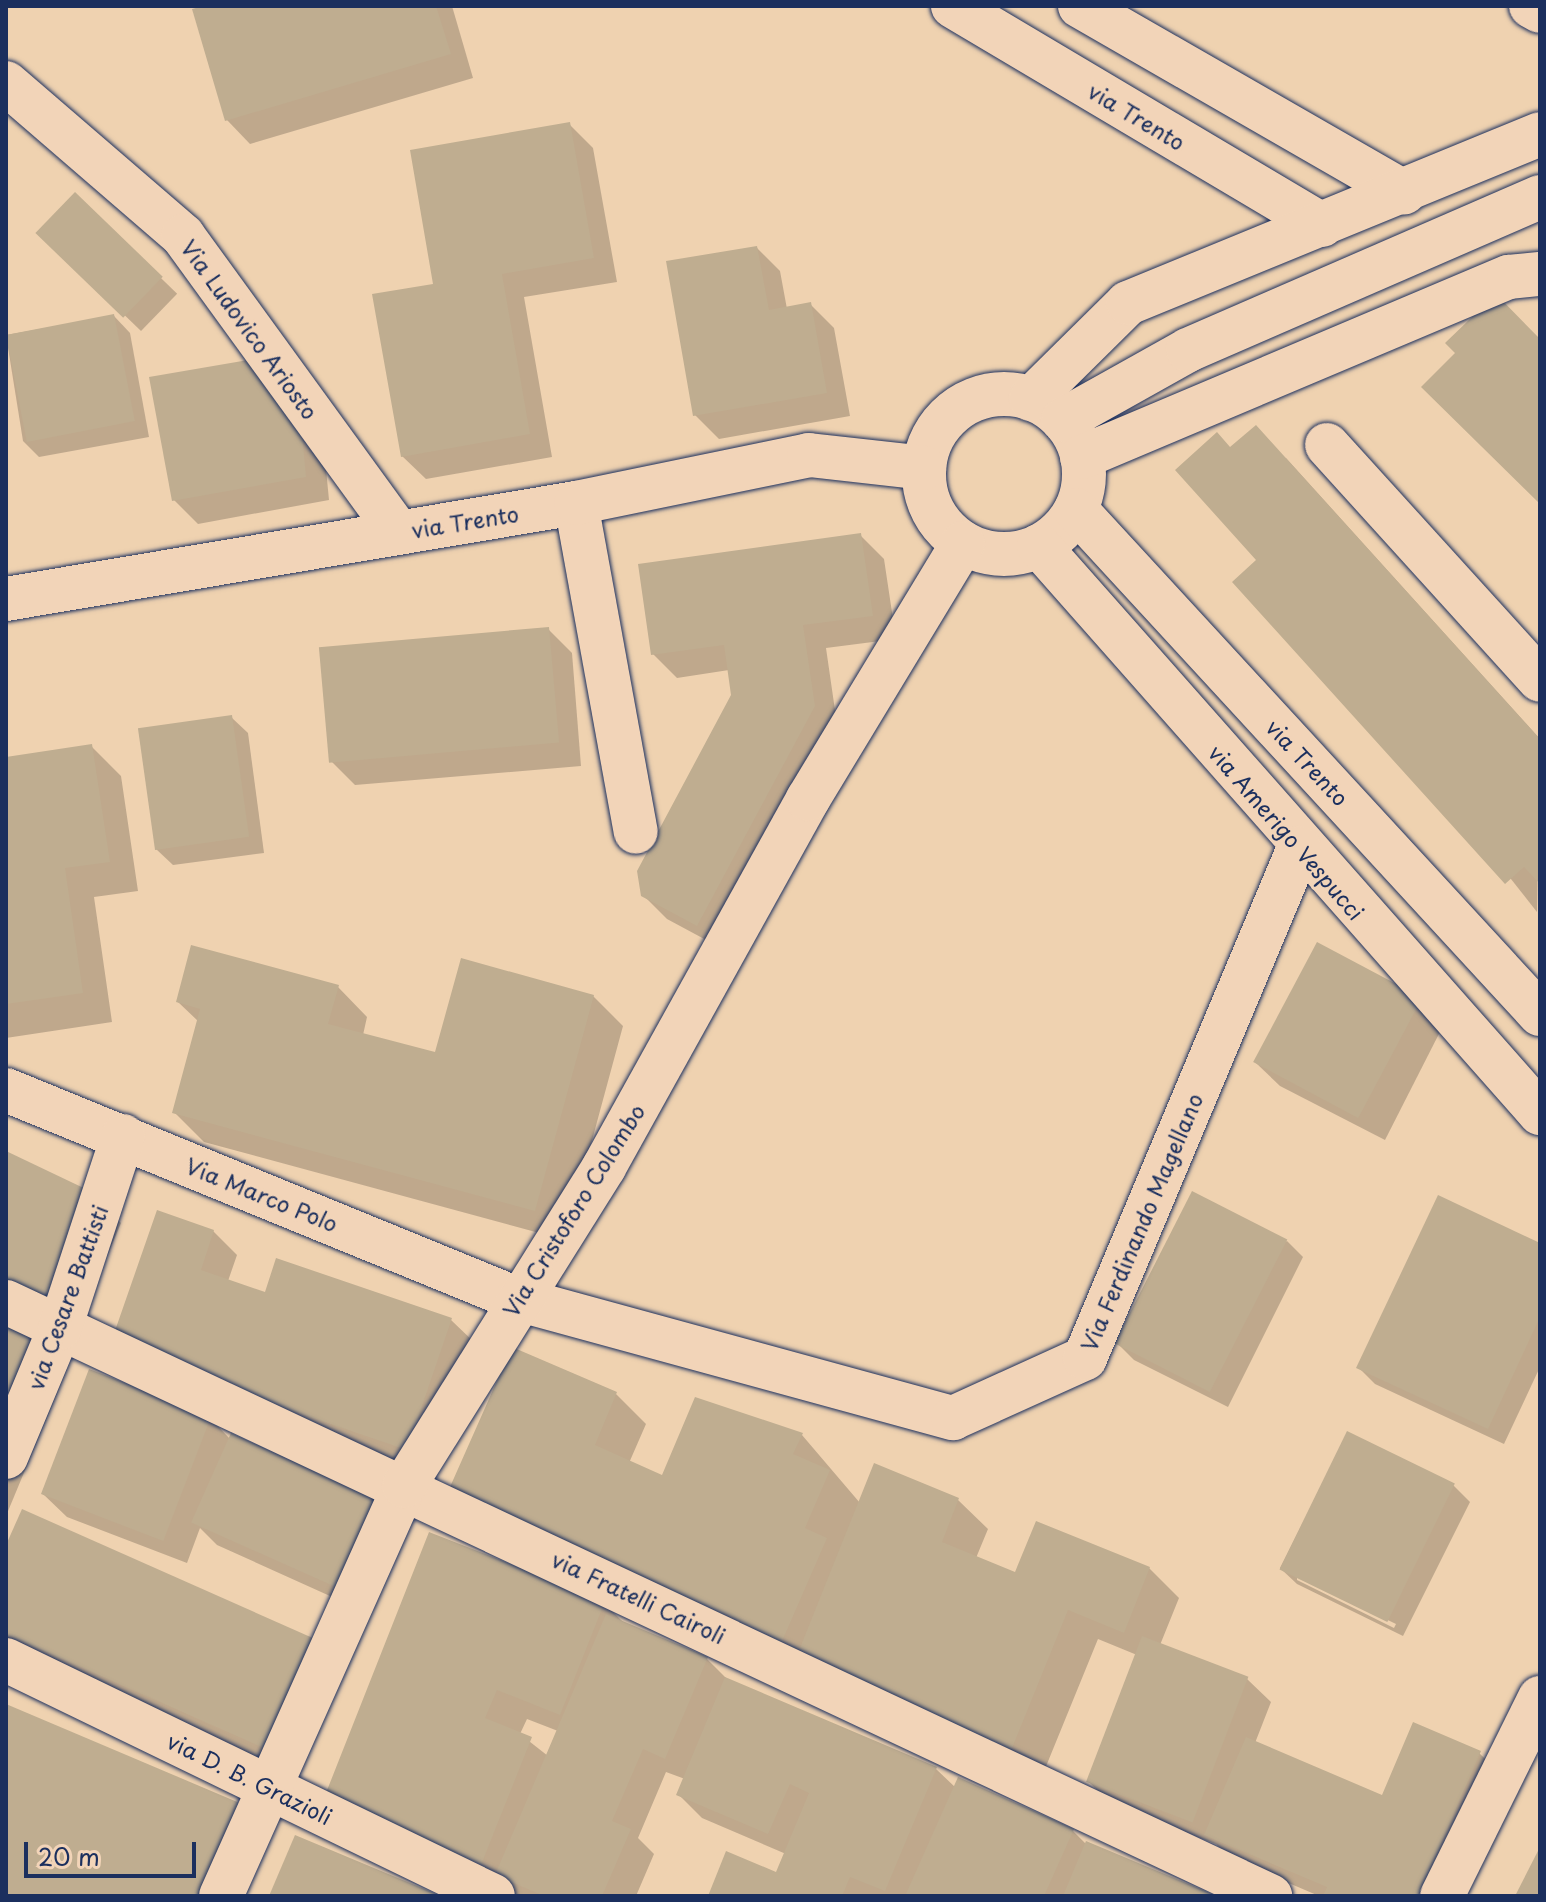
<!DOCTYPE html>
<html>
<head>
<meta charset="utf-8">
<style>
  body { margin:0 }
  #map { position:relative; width:1546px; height:1902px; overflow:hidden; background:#efd2b0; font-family:"Playpen Sans",sans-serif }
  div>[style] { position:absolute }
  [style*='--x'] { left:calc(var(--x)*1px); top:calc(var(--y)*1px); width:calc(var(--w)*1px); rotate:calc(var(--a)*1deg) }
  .shadow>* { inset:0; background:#0003; transform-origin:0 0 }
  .building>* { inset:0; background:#bfad90; transform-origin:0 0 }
  .roads { filter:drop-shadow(0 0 2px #1b2f5e) drop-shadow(0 0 2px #1b2f5e) }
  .minor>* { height:44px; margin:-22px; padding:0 22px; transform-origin:22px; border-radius:22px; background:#f2d4b8 }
  .minor>.ring { margin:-22px; padding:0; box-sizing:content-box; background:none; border:44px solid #f2d4b8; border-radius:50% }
  span { translate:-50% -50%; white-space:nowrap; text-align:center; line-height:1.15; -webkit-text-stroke:6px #f2d4b8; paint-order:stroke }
  .street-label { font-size:22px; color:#1b2f5e }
  .frame { position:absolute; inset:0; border:8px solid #1b2f5e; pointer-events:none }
  .scale { position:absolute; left:24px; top:1842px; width:172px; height:36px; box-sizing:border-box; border:4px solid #1b2f5e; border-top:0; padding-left:10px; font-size:24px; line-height:28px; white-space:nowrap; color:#1b2f5e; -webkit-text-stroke:6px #f2d4b8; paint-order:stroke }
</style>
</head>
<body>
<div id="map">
  <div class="shadow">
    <div style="clip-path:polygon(210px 6px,452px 6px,473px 78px,250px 144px,227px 120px)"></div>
    <div style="clip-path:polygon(569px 124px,593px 148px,617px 282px,524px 297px,552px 457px,426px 479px,402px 456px,435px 286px)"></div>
    <div style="left:75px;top:195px;width:142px;height:52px;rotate:44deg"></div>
    <div style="clip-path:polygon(757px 248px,780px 271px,787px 309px,811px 305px,834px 328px,850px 416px,719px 439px,695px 415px)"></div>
    <div style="clip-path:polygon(114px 316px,130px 333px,149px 437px,39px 457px,23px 441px,6px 335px)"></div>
    <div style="clip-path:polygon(152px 379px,323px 438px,329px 500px,198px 524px,174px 500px)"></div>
    <div style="clip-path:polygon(1231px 449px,1286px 458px,1540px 739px,1537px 912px,1259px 560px)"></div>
    <div style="clip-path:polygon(860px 535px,884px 559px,896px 639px,826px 648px,838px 731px,721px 948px,667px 919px,643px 895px,733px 695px,729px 670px,677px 678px,653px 654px)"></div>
    <div style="clip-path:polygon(548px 629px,572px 653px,581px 766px,355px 785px,331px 761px)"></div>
    <div style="clip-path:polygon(231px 717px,248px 733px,264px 853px,173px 865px,156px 849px)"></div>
    <div style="clip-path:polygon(91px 746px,121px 776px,138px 891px,94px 897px,112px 1022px,6px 1038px,6px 759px)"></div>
    <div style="clip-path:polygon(1317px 945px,1445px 1022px,1385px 1140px,1280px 1086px,1256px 1063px)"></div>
    <div style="clip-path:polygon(338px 987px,367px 1017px,363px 1035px,437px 1055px,593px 996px,623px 1026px,565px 1240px,204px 1142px,174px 1112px,199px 1022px,178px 1002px)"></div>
    <div style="clip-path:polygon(6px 1153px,91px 1193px,121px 1223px,76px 1330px)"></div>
    <div style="clip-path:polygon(213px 1231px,237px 1255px,228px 1281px,266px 1294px,451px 1320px,475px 1343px,431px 1473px,135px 1371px)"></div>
    <div style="clip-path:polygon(1287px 1241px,1303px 1257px,1228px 1407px,1134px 1360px,1118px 1344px)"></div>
    <div style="clip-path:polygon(1540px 1245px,1540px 1367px,1504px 1444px,1375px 1384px,1359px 1368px)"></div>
    <div style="clip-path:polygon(6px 1326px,37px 1339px,67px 1369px,6px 1516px)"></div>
    <div style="clip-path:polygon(616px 1394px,646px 1424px,629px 1463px,663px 1477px,696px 1399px,802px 1435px,860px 1503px,958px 1500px,988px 1529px,976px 1558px,1016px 1575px,1149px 1568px,1179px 1598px,1160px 1645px,1247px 1679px,1271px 1702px,1255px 1743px,1383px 1797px,1479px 1753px,1503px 1776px,1452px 1896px,1319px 1896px,1230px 1858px,1216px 1844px,1112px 1805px,1088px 1781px,1137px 1655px,1098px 1639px,1038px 1786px,478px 1526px)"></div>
    <div style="clip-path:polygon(210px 1418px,230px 1439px,361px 1610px,217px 1545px,200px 1528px,187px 1563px,67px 1517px,43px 1494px)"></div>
    <div style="clip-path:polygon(evenodd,1348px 1433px,1454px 1486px,1470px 1502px,1403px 1636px,1297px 1584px,1280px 1568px,1348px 1433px,1297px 1576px,1396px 1624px,1394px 1628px,1297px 1580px,1297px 1576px)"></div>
    <div style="clip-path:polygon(23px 1512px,290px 1772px,6px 1646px,6px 1550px)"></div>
    <div style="clip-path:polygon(evenodd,604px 1603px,625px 1624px,707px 1659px,730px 1682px,936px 1769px,956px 1788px,1073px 1831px,1087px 1845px,1212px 1896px,710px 1896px,777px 1874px,786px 1854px,702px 1818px,678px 1794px,685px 1779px,666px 1772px,638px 1838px,654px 1854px,636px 1896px,519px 1896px,324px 1802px,604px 1603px,527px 1719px,558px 1731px,548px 1756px,520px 1734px,527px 1719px)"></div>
  </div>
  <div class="building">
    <div style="clip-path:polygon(203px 6px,436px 6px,451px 54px,225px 121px,192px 9px)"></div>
    <div style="clip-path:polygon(570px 122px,594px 258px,502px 274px,530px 434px,401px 457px,372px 294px,433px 284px,410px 150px)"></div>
    <div style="left:75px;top:192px;width:122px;height:57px;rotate:44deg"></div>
    <div style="clip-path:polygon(757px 246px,769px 310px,811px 302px,827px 393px,693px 416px,666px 261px)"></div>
    <div style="clip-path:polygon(1496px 294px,1540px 339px,1540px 504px,1421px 387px,1455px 353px,1445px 343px)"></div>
    <div style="left:114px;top:314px;width:109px;height:110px;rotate:79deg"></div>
    <div style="clip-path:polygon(254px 359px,300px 412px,306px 477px,172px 501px,149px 377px)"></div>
    <div style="clip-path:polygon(1256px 425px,1540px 739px,1540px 884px,1524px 867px,1505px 884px,1232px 582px,1256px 560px,1175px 470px,1217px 432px,1230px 447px)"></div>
    <div style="clip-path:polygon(861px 533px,873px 616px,803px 625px,815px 706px,697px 926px,641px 896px,637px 871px,731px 695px,724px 645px,651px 655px,638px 564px)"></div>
    <div style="left:549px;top:627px;width:116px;height:231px;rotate:85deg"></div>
    <div style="left:232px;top:715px;width:123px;height:95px;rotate:82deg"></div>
    <div style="clip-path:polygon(92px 744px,110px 862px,65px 868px,83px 993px,6px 1004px,6px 757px)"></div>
    <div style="left:1317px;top:942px;width:119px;height:136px;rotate:28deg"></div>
    <div style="clip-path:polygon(191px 945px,339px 985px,328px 1024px,435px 1052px,461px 958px,594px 995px,535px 1211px,172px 1113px,200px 1009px,176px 1002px)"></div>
    <div style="clip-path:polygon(6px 1151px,92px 1192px,46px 1302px,6px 1284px)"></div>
    <div style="left:1192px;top:1191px;width:107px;height:171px;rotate:27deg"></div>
    <div style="clip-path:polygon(1438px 1195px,1540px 1243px,1540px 1317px,1488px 1429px,1356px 1368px)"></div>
    <div style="clip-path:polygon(157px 1210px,214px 1230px,201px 1270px,265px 1292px,276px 1258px,452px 1318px,407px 1450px,109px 1348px)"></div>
    <div style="clip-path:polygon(6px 1324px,38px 1337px,6px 1415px)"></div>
    <div style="clip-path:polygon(512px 1347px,617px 1392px,595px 1445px,662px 1475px,695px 1397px,803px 1433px,793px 1454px,830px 1470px,805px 1528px,827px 1538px,776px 1655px,446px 1496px)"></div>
    <div style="left:89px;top:1369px;width:131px;height:134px;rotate:21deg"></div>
    <div style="left:1347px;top:1431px;width:120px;height:154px;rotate:26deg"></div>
    <div style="left:231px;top:1433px;width:159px;height:98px;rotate:24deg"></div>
    <div style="clip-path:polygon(874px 1463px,959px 1498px,942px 1542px,1015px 1572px,1036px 1521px,1150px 1567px,1124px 1633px,1068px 1610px,1008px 1758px,794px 1663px)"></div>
    <div style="clip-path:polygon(22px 1509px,315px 1639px,266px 1749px,6px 1634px,6px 1545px)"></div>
    <div style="clip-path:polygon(429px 1532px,605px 1601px,560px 1715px,497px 1690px,485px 1718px,532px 1737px,481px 1865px,322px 1803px)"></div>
    <div style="clip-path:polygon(606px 1614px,708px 1657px,665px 1759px,643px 1749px,612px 1821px,631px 1829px,602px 1896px,544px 1896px,495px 1875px)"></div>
    <div style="left:1142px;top:1636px;width:114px;height:156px;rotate:21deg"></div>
    <div style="clip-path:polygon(725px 1677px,937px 1767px,885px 1891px,850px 1877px,842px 1896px,708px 1896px,726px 1851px,776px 1872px,809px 1793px,790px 1784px,768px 1834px,676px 1795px)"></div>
    <div style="clip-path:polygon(6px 1704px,242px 1804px,202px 1896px,6px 1896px)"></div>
    <div style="clip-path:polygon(1413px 1722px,1481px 1751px,1418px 1896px,1323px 1896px,1327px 1887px,1204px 1835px,1246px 1737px,1382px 1795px)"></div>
    <div style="clip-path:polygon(958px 1777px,1074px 1829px,1044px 1896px,906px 1894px)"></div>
    <div style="clip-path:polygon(295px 1835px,441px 1896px,269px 1896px)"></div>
    <div style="clip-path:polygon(1086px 1841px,1217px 1896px,1063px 1896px)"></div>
    <div style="clip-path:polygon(1540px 1847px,1540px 1896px,1515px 1896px)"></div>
  </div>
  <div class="roads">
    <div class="minor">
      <div style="--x:953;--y:6;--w:429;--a:30.7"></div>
      <div style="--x:1080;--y:6;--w:374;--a:29.9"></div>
      <div style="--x:1531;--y:6;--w:10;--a:29"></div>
      <div style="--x:6;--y:83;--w:234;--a:40.8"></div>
      <div style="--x:183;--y:236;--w:366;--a:54"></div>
      <div class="ring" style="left:924px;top:394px;width:116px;height:116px"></div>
      <div style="--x:1031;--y:399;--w:136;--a:-44.7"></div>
      <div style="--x:1128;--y:303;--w:445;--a:-22.3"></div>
      <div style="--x:1063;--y:420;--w:143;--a:-29.2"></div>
      <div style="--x:1188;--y:350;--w:384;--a:-23.5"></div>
      <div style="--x:1327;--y:445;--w:317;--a:47.8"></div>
      <div style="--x:1082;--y:457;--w:463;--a:-22.9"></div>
      <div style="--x:1509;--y:277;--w:31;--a:-6"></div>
      <div style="--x:576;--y:503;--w:334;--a:79.7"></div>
      <div style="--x:1076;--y:510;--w:685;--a:47.37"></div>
      <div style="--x:1039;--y:546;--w:757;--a:48.54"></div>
      <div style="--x:6;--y:599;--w:578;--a:-9.56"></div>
      <div style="--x:576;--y:503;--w:238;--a:-11.6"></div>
      <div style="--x:809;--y:455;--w:116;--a:6.4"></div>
      <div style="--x:6;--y:1090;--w:552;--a:22.24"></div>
      <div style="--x:517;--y:1299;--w:452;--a:15.3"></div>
      <div style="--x:953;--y:1418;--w:145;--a:-24.4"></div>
      <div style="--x:1085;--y:1358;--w:553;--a:-67.24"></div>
      <div style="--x:6;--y:1302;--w:1397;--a:25.17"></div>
      <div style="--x:6;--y:1457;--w:140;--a:-67.3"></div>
      <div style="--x:60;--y:1328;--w:202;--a:-71.8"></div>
      <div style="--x:6;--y:1660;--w:541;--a:25.85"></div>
      <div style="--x:221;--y:1896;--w:449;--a:-65.9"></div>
      <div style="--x:404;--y:1486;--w:377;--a:-57.9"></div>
      <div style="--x:604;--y:1167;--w:421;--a:-61"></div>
      <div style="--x:808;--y:799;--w:299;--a:-58.8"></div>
      <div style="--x:1442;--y:1896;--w:221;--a:-63.7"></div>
    </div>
  </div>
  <div class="street-label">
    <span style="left:1137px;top:116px;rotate:31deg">via Trento</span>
    <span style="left:250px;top:329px;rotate:54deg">Via Ludovico Ariosto</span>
    <span style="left:465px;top:521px;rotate:-9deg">via Trento</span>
    <span style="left:1308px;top:762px;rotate:47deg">via Trento</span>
    <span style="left:1287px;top:832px;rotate:49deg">via Amerigo Vespucci</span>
    <span style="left:262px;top:1194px;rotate:22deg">Via Marco Polo</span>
    <span style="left:573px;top:1210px;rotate:-58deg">Via Cristoforo Colombo</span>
    <span style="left:1141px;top:1222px;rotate:-67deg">Via Ferdinando Magellano</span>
    <span style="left:67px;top:1297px;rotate:-70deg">via Cesare Battisti</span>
    <span style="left:639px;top:1597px;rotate:25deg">via Fratelli Cairoli</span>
    <span style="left:250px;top:1778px;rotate:26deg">via D. B. Grazioli</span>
  </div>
  <div class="frame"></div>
  <div class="scale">20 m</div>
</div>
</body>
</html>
